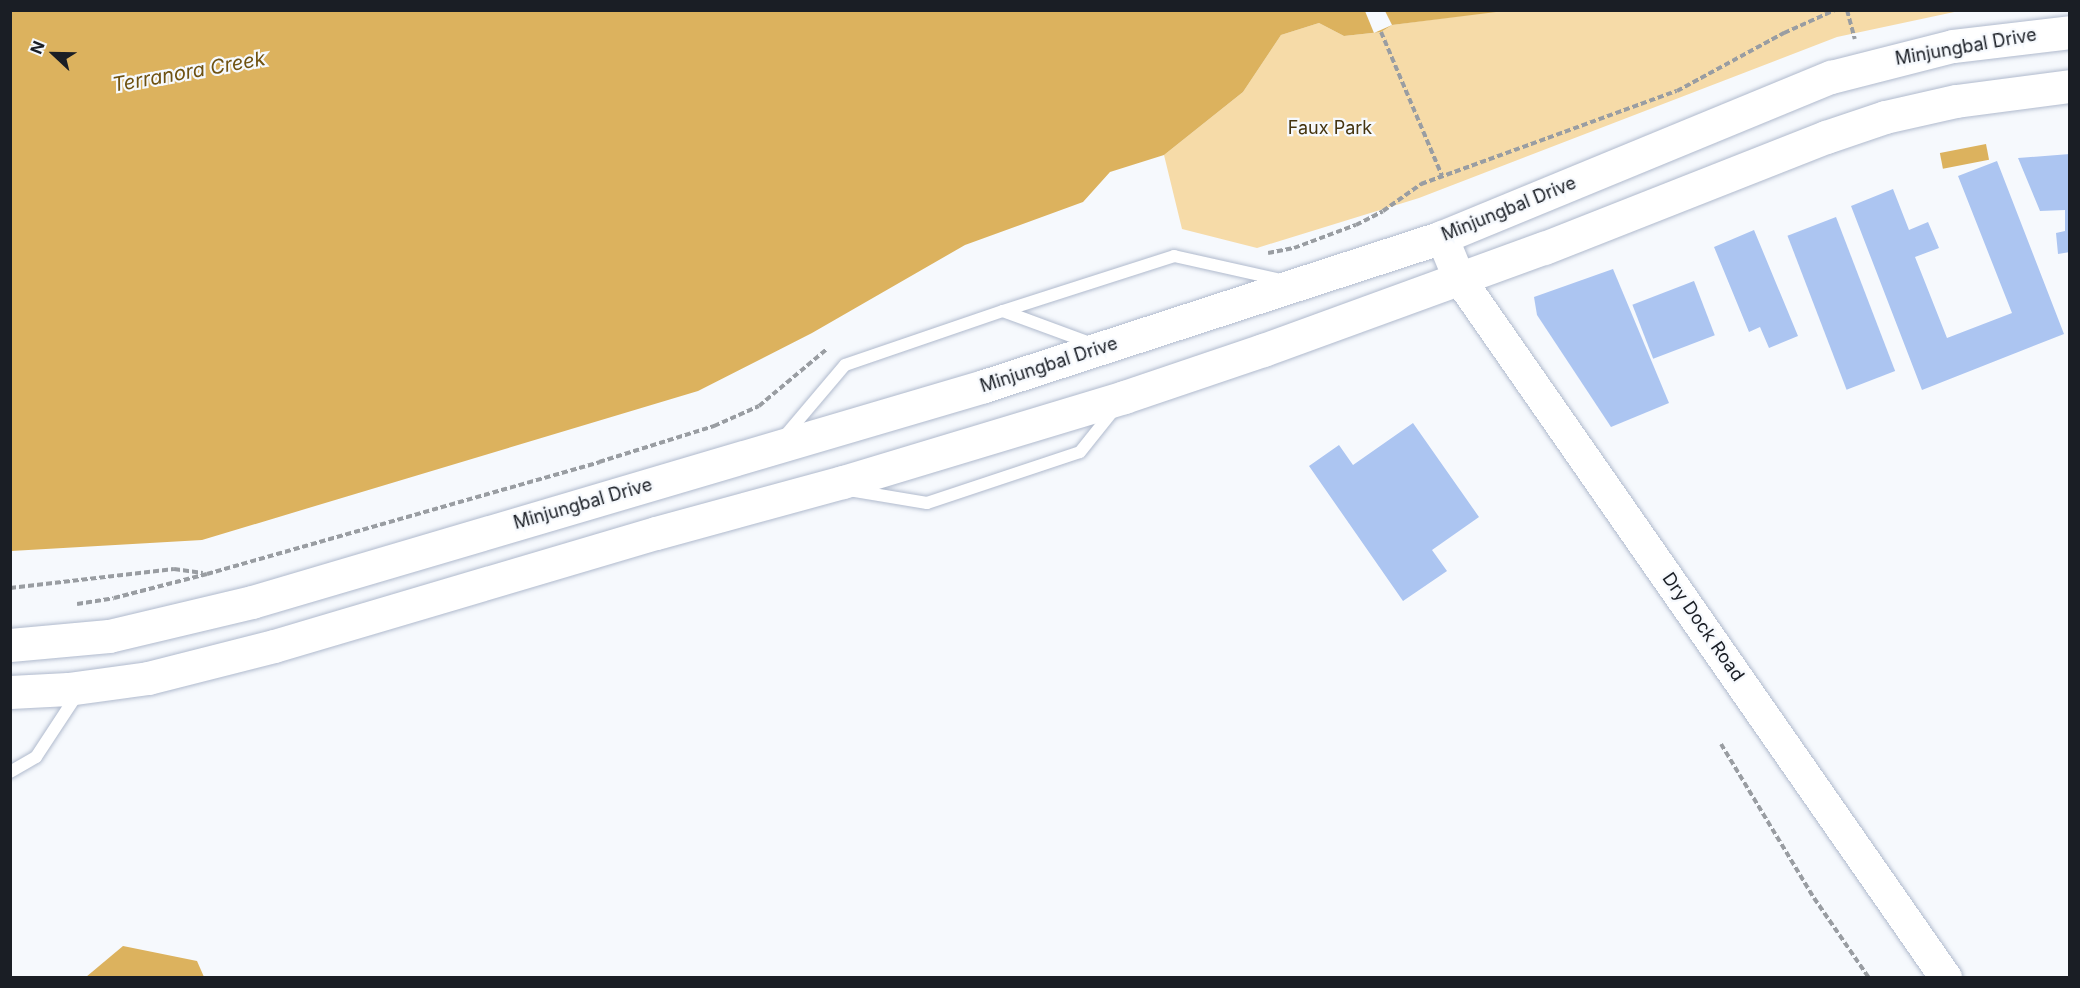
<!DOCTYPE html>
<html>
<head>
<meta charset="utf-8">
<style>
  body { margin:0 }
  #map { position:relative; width:2080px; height:988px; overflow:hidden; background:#f6f9fd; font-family:Inter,sans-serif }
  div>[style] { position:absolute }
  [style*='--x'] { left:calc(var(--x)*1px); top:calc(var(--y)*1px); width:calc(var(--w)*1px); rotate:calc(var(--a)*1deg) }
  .green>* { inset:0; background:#f6dba8 }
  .water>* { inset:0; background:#dcb25e; transform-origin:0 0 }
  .pier>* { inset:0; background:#f6f9fd }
  .building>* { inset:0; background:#acc5f1; transform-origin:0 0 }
  .path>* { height:4px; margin-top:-2px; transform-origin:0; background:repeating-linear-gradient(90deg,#999da2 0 6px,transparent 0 9px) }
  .roads { filter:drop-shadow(0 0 2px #b0bacd) drop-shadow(0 0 2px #b0bacd) }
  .service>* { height:12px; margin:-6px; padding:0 6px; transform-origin:6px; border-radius:6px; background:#fff }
  .tertiary>* { height:32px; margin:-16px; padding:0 16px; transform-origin:16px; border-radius:16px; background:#fff }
  .secondary>* { height:33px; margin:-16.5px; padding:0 16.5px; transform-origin:16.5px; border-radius:16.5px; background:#fff }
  span { translate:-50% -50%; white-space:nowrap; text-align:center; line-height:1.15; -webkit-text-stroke:4.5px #f6f9fd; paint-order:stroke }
  .street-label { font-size:18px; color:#1a1e25 }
  .park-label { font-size:18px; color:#45340f }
  .water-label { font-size:20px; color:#6e5110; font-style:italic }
  .frame { position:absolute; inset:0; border:12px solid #1a1e25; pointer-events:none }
  .north { position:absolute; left:24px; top:24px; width:60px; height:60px; -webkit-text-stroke:4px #f6f9fd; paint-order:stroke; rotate:292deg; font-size:16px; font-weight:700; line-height:24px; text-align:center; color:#1a1e25 }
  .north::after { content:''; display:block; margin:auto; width:21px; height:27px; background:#1a1e25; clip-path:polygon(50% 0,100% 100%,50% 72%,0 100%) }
</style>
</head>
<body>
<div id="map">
  <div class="green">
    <div style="clip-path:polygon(1504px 10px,1959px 11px,1837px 37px,1419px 198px,1257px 248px,1182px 229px,1164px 155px,1243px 92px,1281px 35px,1319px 23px,1344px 36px,1381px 32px,1392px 25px)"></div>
  </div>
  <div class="water">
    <div style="clip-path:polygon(11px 11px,1504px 11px,1392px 25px,1381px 32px,1344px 36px,1319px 23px,1281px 35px,1243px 92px,1164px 155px,1110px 172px,1083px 202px,965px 245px,812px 333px,698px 391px,202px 540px,11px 551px)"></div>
    <div style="left:1986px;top:144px;width:16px;height:47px;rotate:79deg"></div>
    <div style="clip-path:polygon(123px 946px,197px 961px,204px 977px,86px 977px)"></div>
  </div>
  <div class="pier">
    <div style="clip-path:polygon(1365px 11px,1385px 11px,1392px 25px,1374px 33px)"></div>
  </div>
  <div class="building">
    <div style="clip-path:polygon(2070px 154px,2070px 252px,2058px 254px,2056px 233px,2065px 231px,2065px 210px,2040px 211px,2018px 158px)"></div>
    <div style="clip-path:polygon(1997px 161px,2064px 334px,1922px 390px,1851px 206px,1893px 189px,1909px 230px,1928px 222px,1939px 248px,1915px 257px,1947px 338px,2012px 313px,1958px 176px)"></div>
    <div style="left:1836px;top:217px;width:165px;height:52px;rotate:69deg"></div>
    <div style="clip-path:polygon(1754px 230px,1798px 336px,1769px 348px,1760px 327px,1749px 332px,1714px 247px)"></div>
    <div style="clip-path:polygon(1613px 269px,1669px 403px,1611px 427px,1537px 315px,1534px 297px)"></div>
    <div style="left:1694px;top:281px;width:58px;height:66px;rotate:69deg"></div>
    <div style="clip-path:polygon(1413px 423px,1479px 517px,1432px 550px,1447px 571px,1403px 601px,1309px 466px,1339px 445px,1353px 465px)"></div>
  </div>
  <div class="path">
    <div style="--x:1847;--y:10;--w:30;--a:75"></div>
    <div style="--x:1381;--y:32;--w:156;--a:67"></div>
    <div style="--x:1268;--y:253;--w:26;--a:-11"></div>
    <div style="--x:1294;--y:248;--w:66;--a:-20.4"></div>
    <div style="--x:1356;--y:225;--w:30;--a:-27"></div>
    <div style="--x:1383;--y:211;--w:47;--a:-35.4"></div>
    <div style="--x:1421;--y:184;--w:272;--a:-20"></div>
    <div style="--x:1677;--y:91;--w:122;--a:-28.5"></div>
    <div style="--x:1784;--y:33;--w:56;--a:-24.3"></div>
    <div style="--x:10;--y:588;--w:165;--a:-6.6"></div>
    <div style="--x:174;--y:569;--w:29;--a:8"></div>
    <div style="--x:77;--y:604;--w:37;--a:-9"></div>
    <div style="--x:114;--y:598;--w:96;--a:-14.5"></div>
    <div style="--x:207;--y:574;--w:408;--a:-15.9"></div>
    <div style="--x:599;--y:462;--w:121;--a:-17.4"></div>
    <div style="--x:714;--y:426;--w:49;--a:-24"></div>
    <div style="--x:759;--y:406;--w:89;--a:-40"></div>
    <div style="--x:1721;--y:744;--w:180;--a:58.9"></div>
    <div style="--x:1814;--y:898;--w:97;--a:55.5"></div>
  </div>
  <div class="roads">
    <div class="service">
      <div style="--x:1003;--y:311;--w:180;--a:-17.8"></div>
      <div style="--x:1174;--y:256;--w:110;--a:12.6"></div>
      <div style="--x:784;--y:437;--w:94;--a:-49.7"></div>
      <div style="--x:845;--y:365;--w:167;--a:-18.9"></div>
      <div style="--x:1003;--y:311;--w:93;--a:20.2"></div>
      <div style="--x:849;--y:490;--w:79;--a:9.5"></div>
      <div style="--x:927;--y:503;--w:161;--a:-18.4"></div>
      <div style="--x:1080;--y:452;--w:58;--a:-51.3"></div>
      <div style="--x:10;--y:772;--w:30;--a:-30"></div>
      <div style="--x:36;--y:757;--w:77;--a:-56.7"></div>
    </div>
    <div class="tertiary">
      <div style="--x:1442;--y:237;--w:44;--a:67.5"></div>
      <div style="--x:1459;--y:278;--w:853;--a:55.17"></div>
    </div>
    <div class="secondary">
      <div style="--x:10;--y:645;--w:99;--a:-5.2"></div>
      <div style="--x:109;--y:636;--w:147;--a:-13.4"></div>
      <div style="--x:252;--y:602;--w:763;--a:-16.44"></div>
      <div style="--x:984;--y:386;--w:482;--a:-18"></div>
      <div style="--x:1442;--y:237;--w:421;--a:-22.4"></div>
      <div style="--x:1831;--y:77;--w:126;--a:-14.3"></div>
      <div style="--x:1953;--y:46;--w:118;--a:-6.8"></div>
      <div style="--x:10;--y:692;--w:58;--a:-3"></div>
      <div style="--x:68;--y:689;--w:81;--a:-7.8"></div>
      <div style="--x:148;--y:678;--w:130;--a:-14.3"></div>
      <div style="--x:274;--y:646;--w:398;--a:-16.5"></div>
      <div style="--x:656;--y:533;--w:194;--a:-15.3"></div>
      <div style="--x:843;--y:482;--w:294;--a:-16.8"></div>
      <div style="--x:1124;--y:397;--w:147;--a:-18.7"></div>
      <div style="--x:1263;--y:350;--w:299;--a:-20"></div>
      <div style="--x:1544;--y:248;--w:303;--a:-21.5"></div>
      <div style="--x:1826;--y:137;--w:62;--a:-18.7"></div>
      <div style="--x:1885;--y:117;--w:73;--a:-12.7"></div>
      <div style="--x:1956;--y:101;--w:115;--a:-7.5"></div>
    </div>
  </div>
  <div class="street-label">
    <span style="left:1966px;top:47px;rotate:-10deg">Minjungbal Drive</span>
    <span style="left:1509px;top:209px;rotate:-22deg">Minjungbal Drive</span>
    <span style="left:1049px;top:365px;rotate:-18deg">Minjungbal Drive</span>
    <span style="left:583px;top:504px;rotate:-16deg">Minjungbal Drive</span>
    <span style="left:1703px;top:627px;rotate:55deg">Dry Dock Road</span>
  </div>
  <div class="park-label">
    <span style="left:1330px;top:128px">Faux Park</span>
  </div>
  <div class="water-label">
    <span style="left:189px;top:72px;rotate:-10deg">Terranora Creek</span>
  </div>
  <div class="frame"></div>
  <div class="north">N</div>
</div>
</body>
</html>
